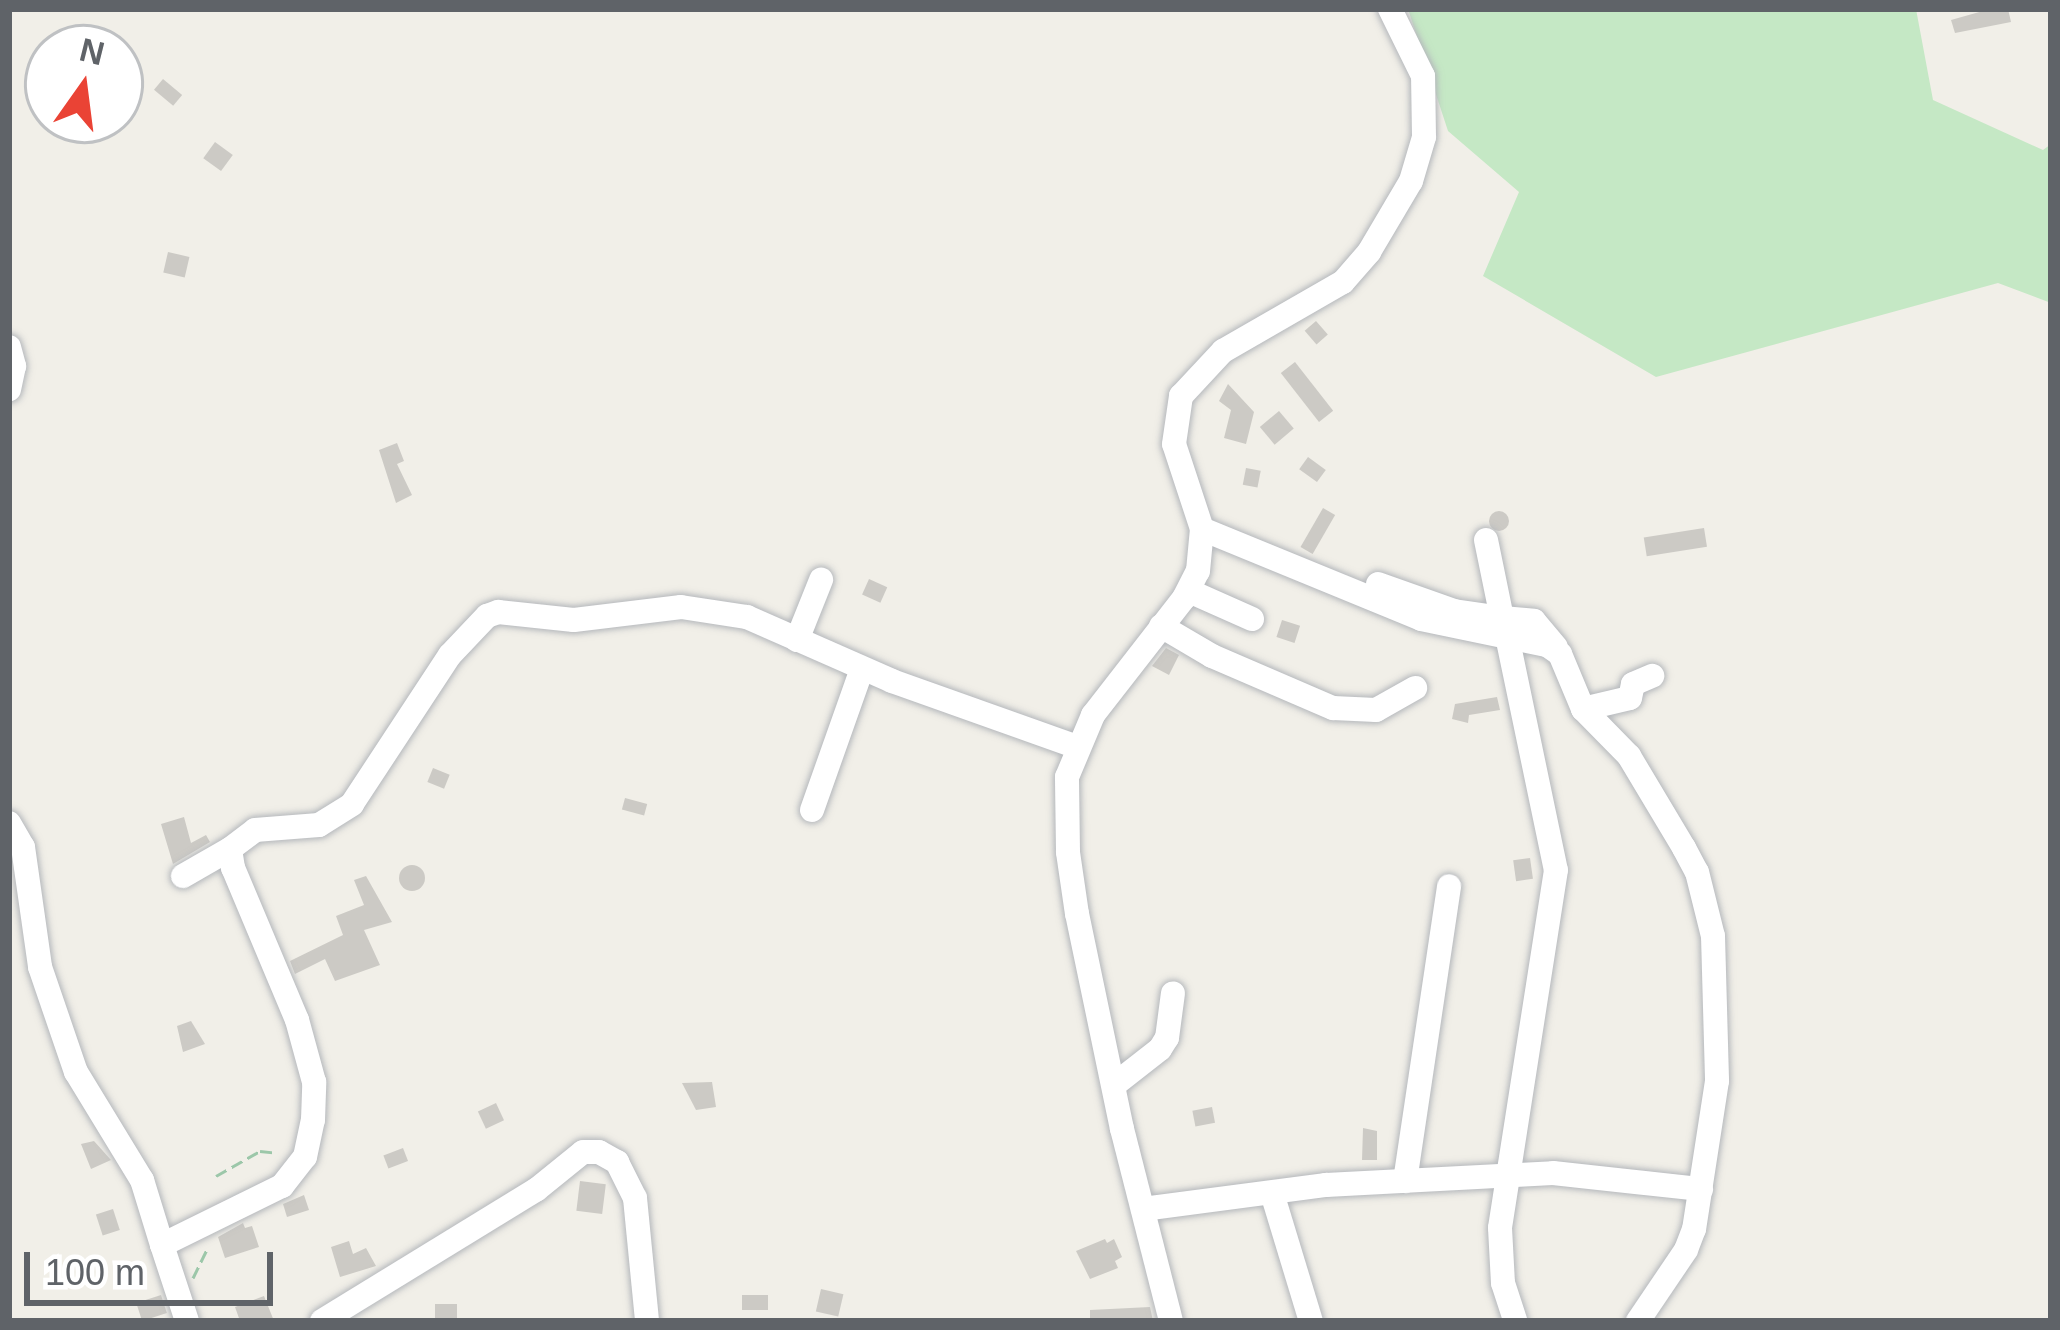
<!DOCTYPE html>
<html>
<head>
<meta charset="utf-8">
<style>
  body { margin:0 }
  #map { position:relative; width:2060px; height:1330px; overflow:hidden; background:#f1efe8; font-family:Arial,sans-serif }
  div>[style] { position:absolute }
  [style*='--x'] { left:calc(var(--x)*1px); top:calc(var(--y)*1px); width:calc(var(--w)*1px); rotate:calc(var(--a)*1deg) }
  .green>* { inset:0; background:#c5e8c5 }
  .building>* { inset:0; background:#cccac5; transform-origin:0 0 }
  .round { border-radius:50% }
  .path>* { height:3px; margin-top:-1.5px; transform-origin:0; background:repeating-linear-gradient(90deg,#9cc7a9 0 12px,transparent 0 18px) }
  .roads { filter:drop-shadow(0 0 3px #b5b8bc) drop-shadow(0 0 3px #b5b8bc) }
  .minor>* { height:24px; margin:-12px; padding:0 12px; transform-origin:12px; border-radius:12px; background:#fff }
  span { translate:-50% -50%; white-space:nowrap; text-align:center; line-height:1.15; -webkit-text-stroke:9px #fff; paint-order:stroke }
  .frame { position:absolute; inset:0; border:12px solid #5f6368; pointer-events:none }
  .north { position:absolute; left:24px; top:24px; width:120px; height:120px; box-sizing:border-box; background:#fff; border:3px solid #bfc1c3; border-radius:50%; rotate:14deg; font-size:33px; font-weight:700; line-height:48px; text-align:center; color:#5f6368 }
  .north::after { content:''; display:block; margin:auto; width:42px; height:54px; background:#ea4335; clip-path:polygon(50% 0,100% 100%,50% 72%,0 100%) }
  .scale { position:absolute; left:24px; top:1252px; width:249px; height:54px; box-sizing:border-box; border:6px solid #5f6368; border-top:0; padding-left:15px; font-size:36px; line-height:42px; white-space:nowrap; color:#5f6368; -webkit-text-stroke:9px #fff; paint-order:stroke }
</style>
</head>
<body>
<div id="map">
  <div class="green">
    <div style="clip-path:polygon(1408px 9px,1916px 9px,1933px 100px,2043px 150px,2051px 144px,2051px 303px,1998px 283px,1656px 377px,1483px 276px,1519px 192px,1448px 131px)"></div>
  </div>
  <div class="building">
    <div style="clip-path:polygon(1990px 9px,2008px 9px,2011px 22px,1955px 33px,1951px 20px)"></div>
    <div style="left:163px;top:79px;width:25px;height:14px;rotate:40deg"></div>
    <div style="left:215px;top:142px;width:22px;height:20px;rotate:36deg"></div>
    <div style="left:168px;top:252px;width:22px;height:21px;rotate:13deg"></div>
    <div style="left:1316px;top:321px;width:18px;height:15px;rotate:49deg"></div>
    <div style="left:1295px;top:362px;width:62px;height:18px;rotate:52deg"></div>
    <div style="clip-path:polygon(1228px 384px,1254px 412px,1246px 444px,1224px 438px,1231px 410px,1219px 401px)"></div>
    <div style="left:1279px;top:411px;width:23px;height:25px;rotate:50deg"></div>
    <div style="clip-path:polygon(397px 443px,404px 461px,397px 464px,412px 495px,396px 503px,379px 450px)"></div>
    <div style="left:1308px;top:457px;width:22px;height:15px;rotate:36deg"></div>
    <div style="left:1246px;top:468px;width:15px;height:17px;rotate:11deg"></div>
    <div style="left:1323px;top:508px;width:14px;height:45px;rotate:30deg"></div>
    <div class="round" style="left:1489px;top:511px;width:20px;height:20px"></div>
    <div style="left:1704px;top:528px;width:19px;height:61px;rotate:81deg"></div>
    <div style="left:869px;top:579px;width:20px;height:17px;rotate:24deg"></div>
    <div style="left:1282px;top:620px;width:19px;height:18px;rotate:18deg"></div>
    <div style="clip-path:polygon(1166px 648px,1179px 655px,1169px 675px,1152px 666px)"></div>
    <div style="clip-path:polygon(1497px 697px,1500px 710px,1469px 715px,1468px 723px,1452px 719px,1455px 704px)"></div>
    <div style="left:433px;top:768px;width:18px;height:15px;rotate:22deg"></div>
    <div style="left:625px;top:798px;width:23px;height:12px;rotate:15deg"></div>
    <div style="clip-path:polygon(184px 817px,191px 843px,206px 835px,210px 842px,173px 864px,161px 824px)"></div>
    <div style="left:1530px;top:858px;width:21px;height:17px;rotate:82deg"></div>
    <div class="round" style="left:399px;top:865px;width:26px;height:26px"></div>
    <div style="clip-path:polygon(366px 876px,392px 922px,364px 930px,380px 965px,335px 981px,325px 959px,295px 974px,290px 961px,343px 935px,336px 916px,364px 905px,354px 880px)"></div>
    <div style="clip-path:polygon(191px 1021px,205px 1044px,183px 1052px,177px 1026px)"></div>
    <div style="clip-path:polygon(712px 1082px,716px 1107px,696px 1110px,682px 1083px)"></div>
    <div style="left:496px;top:1103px;width:19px;height:20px;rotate:65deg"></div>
    <div style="left:1212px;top:1107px;width:16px;height:20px;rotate:79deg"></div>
    <div style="clip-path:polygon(1363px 1128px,1377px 1131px,1377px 1160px,1362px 1160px)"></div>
    <div style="clip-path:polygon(94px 1141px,111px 1160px,91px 1169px,81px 1144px)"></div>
    <div style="left:403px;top:1148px;width:14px;height:21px;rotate:69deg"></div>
    <div style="left:580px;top:1181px;width:26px;height:30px;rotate:7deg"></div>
    <div style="clip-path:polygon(304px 1195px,309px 1210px,287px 1217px,283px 1204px)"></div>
    <div style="left:113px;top:1209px;width:22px;height:18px;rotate:72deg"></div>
    <div style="clip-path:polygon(243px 1223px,245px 1228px,252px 1226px,259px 1247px,225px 1258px,218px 1237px)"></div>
    <div style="clip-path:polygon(1105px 1239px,1107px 1243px,1114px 1239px,1122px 1257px,1115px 1261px,1118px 1268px,1090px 1279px,1076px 1251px)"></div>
    <div style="clip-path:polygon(349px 1241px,353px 1254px,366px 1248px,376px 1266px,340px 1277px,331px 1247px)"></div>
    <div style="left:821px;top:1289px;width:23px;height:23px;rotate:13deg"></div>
    <div style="left:161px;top:1295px;width:19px;height:26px;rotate:72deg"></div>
    <div style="left:742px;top:1295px;width:26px;height:15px"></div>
    <div style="clip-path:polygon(264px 1296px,274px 1321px,240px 1321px,235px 1307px)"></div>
    <div style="left:435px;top:1304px;width:22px;height:17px"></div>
    <div style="clip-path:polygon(1150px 1307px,1153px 1321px,1090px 1321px,1090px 1310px)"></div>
  </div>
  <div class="path">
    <div style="--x:216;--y:1176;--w:51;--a:-29.6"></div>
    <div style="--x:260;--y:1151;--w:18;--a:6"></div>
    <div style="--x:193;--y:1278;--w:32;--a:-64"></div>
  </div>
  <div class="roads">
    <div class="minor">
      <div style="--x:9;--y:347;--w:20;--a:75"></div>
      <div style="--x:14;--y:366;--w:24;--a:102"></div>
      <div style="--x:1202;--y:529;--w:237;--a:22.3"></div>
      <div style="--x:1421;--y:619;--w:129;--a:11.7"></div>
      <div style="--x:1547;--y:645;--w:16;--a:35"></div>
      <div style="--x:1560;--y:654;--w:60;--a:67.3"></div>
      <div style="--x:1583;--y:709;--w:66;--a:45.6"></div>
      <div style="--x:1629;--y:756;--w:107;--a:59.1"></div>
      <div style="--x:1684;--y:848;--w:27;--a:62"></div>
      <div style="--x:1697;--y:872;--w:66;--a:76"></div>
      <div style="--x:1713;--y:936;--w:145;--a:88.4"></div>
      <div style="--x:1717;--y:1081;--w:150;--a:98.8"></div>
      <div style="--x:1694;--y:1229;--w:22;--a:111"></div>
      <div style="--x:1686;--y:1250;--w:86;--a:124.1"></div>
      <div style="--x:1486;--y:540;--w:80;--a:78.4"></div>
      <div style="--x:1502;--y:618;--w:32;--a:5"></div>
      <div style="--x:1534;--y:621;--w:34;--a:50"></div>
      <div style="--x:1378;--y:584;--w:81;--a:19.6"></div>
      <div style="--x:1454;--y:611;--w:49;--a:8.3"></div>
      <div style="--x:1189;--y:591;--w:69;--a:24"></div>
      <div style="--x:1161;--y:626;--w:59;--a:30.5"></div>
      <div style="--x:1212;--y:656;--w:132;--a:23.3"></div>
      <div style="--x:1333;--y:708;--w:43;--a:2.7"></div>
      <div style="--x:1376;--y:710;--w:45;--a:-29.4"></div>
      <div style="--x:1507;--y:636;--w:239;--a:78.2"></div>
      <div style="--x:1556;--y:870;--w:362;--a:98.9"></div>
      <div style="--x:1500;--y:1228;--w:55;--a:86.9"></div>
      <div style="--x:1503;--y:1283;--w:40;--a:72"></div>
      <div style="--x:797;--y:640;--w:65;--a:-68.2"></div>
      <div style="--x:1583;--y:709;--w:48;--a:-13.2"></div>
      <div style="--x:1630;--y:698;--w:14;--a:-78"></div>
      <div style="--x:1633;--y:684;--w:21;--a:-23"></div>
      <div style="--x:812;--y:810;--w:150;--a:-70.5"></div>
      <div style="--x:9;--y:823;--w:28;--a:60"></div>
      <div style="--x:23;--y:847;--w:121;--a:81.9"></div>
      <div style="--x:40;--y:967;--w:111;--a:71.1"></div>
      <div style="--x:76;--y:1072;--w:127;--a:58.6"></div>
      <div style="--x:142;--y:1180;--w:68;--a:72.9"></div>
      <div style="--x:183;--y:876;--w:54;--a:-29.9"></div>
      <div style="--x:1114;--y:1085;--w:58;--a:-38"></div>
      <div style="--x:1160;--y:1049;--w:13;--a:-58"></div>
      <div style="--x:1167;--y:1038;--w:45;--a:-82.4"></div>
      <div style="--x:1405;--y:1181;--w:298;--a:-81.5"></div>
      <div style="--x:1272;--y:1193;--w:134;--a:73.1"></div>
      <div style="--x:1143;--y:1209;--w:185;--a:-7.5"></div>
      <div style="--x:1326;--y:1185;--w:227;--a:-3"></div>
      <div style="--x:1553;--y:1173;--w:149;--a:6.2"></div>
      <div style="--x:187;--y:1321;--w:80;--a:-108.2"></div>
      <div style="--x:162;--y:1245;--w:134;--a:-26.2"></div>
      <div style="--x:282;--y:1186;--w:37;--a:-52"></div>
      <div style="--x:305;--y:1157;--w:38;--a:-78"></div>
      <div style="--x:313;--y:1120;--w:38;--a:-88"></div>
      <div style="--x:314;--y:1082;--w:64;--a:-105.3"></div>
      <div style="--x:297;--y:1020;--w:165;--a:-112.8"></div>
      <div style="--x:233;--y:868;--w:19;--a:-99"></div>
      <div style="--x:230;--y:849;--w:31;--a:-37"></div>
      <div style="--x:255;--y:830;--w:64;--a:-4.5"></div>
      <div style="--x:319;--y:825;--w:39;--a:-32"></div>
      <div style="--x:352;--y:804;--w:178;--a:-56.7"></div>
      <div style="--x:450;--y:655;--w:54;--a:-46.5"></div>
      <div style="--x:487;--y:616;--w:12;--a:-20"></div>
      <div style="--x:498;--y:612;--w:76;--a:6"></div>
      <div style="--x:574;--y:620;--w:108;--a:-6.9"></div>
      <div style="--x:681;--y:607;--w:67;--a:8.6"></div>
      <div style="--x:747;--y:617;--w:158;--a:23.8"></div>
      <div style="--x:892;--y:681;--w:196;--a:19.6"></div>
      <div style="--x:322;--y:1321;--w:251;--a:-31.5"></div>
      <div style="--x:536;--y:1190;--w:60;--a:-39"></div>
      <div style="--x:583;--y:1152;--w:16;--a:0"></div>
      <div style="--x:599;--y:1152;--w:21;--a:29"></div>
      <div style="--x:617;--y:1162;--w:40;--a:63.4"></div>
      <div style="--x:635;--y:1198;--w:124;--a:84.4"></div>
      <div style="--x:1171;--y:1321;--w:198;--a:-104.3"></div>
      <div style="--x:1122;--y:1129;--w:220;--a:-101.8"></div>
      <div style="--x:1077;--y:914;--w:63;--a:-98.3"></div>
      <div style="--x:1068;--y:852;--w:75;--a:-90.8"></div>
      <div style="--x:1067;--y:777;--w:67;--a:-67.2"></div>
      <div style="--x:1093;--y:715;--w:148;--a:-52.1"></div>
      <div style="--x:1184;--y:598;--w:30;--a:-63"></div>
      <div style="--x:1198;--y:571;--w:42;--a:-84.6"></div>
      <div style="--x:1202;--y:529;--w:89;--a:-108.2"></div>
      <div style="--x:1174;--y:444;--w:49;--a:-81.7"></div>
      <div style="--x:1181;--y:396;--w:62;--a:-47"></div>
      <div style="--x:1223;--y:351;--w:138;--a:-29.9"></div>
      <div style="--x:1343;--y:282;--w:40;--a:-49"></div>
      <div style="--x:1369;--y:252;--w:82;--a:-59.4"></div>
      <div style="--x:1411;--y:181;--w:46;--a:-73.5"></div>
      <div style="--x:1424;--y:137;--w:61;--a:-90.9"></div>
      <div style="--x:1423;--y:76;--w:75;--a:-116.2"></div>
    </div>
  </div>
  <div class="frame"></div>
  <div class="north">N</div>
  <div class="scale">100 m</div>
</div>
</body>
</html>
